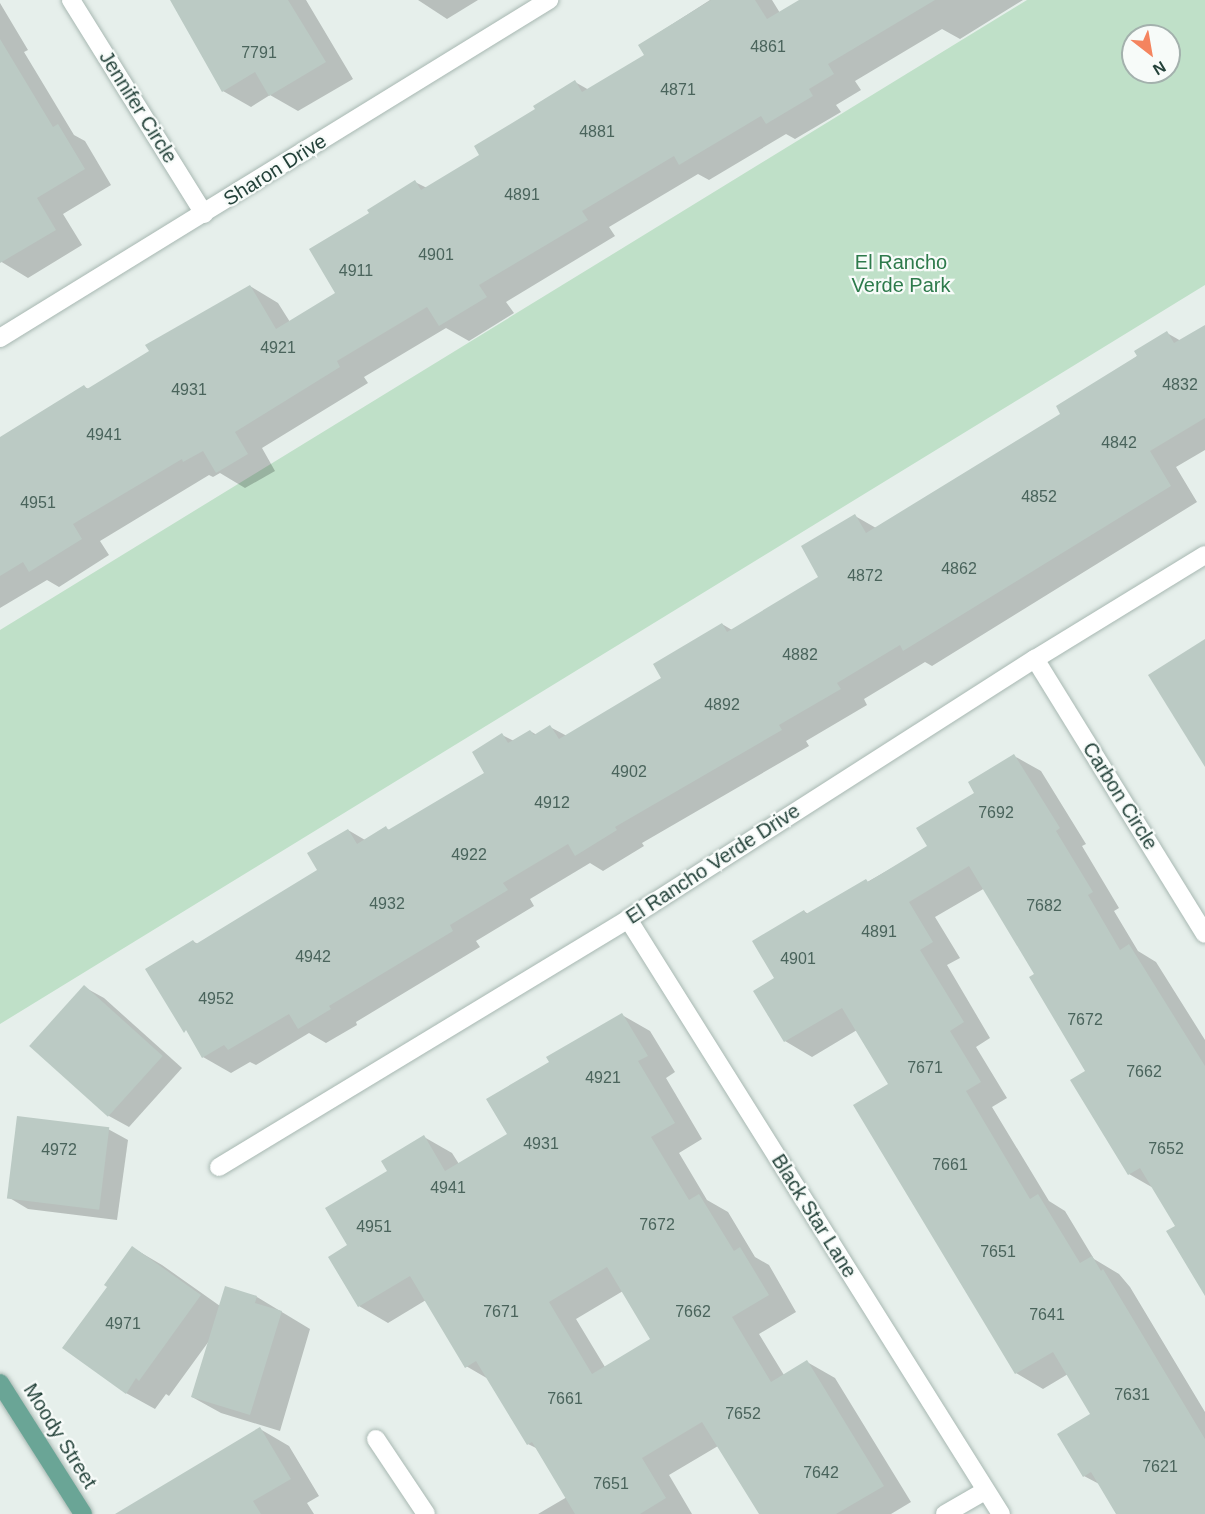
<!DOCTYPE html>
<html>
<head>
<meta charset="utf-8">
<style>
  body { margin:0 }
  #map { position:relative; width:1205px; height:1514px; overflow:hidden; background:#e6efeb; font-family:Arial,sans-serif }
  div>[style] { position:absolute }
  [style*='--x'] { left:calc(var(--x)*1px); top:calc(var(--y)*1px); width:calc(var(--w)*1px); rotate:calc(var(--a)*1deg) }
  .green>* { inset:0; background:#bfe0c8 }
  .shadow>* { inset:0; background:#0003 }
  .building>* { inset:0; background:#bbcac4; transform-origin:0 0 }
  .roads { filter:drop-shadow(0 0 2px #a8b8b2) drop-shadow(0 0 2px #a8b8b2) }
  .minor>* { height:18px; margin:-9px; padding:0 9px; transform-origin:9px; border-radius:9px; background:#fff }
  .major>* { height:18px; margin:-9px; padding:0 9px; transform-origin:9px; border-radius:9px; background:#6aa596 }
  span { translate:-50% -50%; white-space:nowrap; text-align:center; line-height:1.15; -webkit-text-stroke:4.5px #f7fbf9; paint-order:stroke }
  .number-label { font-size:16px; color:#4a645c }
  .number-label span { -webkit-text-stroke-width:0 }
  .street-label { font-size:20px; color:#24423a }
  .park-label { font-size:20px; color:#2d7a4b }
  .north { position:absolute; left:1121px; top:24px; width:60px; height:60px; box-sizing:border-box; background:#f7fbf9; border:2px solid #a3b1ad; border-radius:50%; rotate:149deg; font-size:16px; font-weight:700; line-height:24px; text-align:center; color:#24423a }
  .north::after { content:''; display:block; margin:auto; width:21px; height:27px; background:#f4845f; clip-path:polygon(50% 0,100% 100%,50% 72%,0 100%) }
</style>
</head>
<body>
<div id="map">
  <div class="green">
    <div style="clip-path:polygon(evenodd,1027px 0,1205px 0,1205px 285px,0 1024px,0 630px,1027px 0,1133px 36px,1169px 36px,1169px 72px,1133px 72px,1133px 36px)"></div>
  </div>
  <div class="shadow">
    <div style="clip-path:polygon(172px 0,306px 0,353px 79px,298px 111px,270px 95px,251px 107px,223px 91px)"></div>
    <div style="clip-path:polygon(418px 0,478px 0,447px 19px)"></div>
    <div style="clip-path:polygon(710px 0,772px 0,780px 13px,802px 0,1023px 0,960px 39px,942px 29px,855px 81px,861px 90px,836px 105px,841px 112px,795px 139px,786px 134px,709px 180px,698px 174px,609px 227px,615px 236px,506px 302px,514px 313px,469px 341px,446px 328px,364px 377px,368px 383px,262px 448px,275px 471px,245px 488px,220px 473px,213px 477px,209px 475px,100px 541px,109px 555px,59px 587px,47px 580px,0 608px,0 439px,84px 387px,89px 389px,151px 352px,250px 286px,278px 303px,290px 322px,338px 293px,371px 214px,415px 182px,427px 188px,481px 156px,575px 82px,589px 90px,646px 55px,640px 45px)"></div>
    <div style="clip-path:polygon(0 3px,28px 50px,24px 52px,74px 135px,85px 141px,111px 185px,63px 214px,82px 245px,28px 278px,0 261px)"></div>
    <div style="clip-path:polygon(1205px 327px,1205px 450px,1176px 467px,1197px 502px,932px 666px,925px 662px,864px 699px,867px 705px,806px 741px,809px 746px,642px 843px,644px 846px,603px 871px,590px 863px,530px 899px,534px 906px,476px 941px,480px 947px,356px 1022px,357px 1025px,326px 1043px,309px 1033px,256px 1065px,250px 1062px,231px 1073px,203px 1057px,194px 942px,198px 944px,320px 871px,348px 830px,365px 840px,386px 828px,391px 831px,487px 773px,502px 735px,514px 741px,530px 731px,537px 735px,550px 727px,567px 736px,663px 679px,722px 624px,732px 630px,820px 578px,855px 516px,876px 528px,1062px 414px,1167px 333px,1181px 341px)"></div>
    <div style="clip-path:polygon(1014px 756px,1041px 771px,1086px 844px,1082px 846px,1119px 908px,1114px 911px,1138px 951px,1156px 962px,1205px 1040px,1205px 1293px,1177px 1227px,1155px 1189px,1129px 1174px,1087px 1071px,1036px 974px,985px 888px,935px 917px,960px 958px,947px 965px,990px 1038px,976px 1047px,1007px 1098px,992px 1107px,1049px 1201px,1065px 1211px,1094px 1259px,1119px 1274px,1130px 1287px,1205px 1412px,1205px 1514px,1118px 1514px,1101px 1485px,1084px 1476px,1092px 1414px,1068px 1374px,1043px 1389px,1016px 1373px,855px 1105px,890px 1084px,857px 1030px,812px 1057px,785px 1041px,776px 978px,804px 911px,809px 915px,929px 847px)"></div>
    <div style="clip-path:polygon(84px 987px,104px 998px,182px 1068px,129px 1127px,109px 1116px,31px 1046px)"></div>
    <div style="clip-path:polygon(evenodd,622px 1015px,650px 1031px,675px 1072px,666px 1078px,702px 1139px,679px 1153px,707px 1200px,728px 1212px,755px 1257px,769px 1265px,796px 1312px,759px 1334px,784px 1375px,807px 1362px,835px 1378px,911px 1502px,891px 1514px,760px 1514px,718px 1446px,669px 1475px,692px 1514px,538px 1514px,567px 1497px,538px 1449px,528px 1444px,490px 1380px,466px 1366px,426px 1300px,388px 1323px,359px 1306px,349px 1246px,389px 1172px,424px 1137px,452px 1153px,459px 1164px,509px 1134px,551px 1063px,622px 1015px,623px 1291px,652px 1339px,605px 1367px,576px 1319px,623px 1291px)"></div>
    <div style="clip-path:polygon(108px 1129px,128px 1140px,117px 1220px,28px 1209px,8px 1197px)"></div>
    <div style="clip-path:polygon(133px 1248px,162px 1265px,220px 1306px,257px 1297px,310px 1329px,280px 1431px,221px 1413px,192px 1397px,209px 1341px,169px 1396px,166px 1394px,155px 1409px,126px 1393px,109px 1287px)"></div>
    <div style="clip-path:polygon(260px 1429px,289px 1446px,319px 1496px,307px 1503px,314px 1514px,157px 1514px)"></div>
  </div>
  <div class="building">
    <div style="clip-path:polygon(170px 0,288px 0,326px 62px,269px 96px,255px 72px,222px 92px)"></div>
    <div style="clip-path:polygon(711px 0,755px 0,767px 19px,799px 0,935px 0,828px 64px,834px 74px,809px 89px,813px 96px,766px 124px,761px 116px,679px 165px,674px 156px,582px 211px,588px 220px,479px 285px,487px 297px,439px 326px,427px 307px,337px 361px,340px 367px,235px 432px,248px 454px,216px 473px,203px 451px,183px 462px,182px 459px,73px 524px,82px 539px,29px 572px,23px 562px,0 576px,0 437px,84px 385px,87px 389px,149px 351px,145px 345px,250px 285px,276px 329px,335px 293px,309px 249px,369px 213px,367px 210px,415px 180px,421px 190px,479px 155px,474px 146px,535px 109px,533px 106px,575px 80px,582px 92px,644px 55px,638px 45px)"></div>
    <div style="clip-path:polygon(0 39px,53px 127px,58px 124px,85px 169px,37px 198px,56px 230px,0 263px)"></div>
    <div style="clip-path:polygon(1205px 325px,1205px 418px,1150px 451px,1171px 486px,903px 651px,900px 645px,837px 683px,841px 689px,779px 725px,782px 730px,615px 827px,617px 830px,575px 856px,568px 844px,503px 883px,508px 890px,450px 925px,453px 931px,329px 1006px,331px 1009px,298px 1029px,289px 1014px,228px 1050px,224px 1045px,202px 1058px,186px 1030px,184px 1033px,145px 969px,193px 940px,196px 944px,317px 870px,307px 853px,348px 829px,357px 844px,386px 826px,388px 830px,484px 773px,472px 752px,502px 733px,508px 743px,530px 730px,534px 735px,550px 725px,559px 739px,661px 678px,653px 664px,722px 623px,727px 632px,818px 577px,801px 546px,855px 514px,866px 533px,1060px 414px,1056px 406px,1137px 356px,1134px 351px,1167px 331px,1174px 343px)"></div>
    <div style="clip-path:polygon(1205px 639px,1205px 767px,1148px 675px)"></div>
    <div style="clip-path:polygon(1014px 754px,1060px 828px,1056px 831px,1093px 892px,1088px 895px,1120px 950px,1129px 944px,1205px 1066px,1205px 1296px,1166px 1231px,1175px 1226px,1140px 1168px,1128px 1175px,1070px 1080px,1085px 1071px,1029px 977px,1034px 974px,969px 866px,909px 902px,933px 942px,920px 950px,964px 1022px,950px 1031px,981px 1082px,966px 1091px,1030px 1199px,1038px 1194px,1080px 1263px,1092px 1256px,1101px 1271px,1103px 1269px,1205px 1439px,1205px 1514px,1116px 1514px,1091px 1472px,1083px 1477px,1057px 1434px,1090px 1414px,1053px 1352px,1015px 1374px,853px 1105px,888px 1084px,842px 1008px,784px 1042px,753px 991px,774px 978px,752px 941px,804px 910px,806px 914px,866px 879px,868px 882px,927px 846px,916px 828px,974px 793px,968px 782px)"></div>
    <div style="left:84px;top:985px;width:106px;height:82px;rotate:42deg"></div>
    <div style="clip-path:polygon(evenodd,622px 1013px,648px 1056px,638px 1061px,675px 1123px,651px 1137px,689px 1200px,699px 1194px,734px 1251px,740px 1247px,769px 1295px,732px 1317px,771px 1382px,807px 1360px,884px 1486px,836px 1514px,759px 1514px,702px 1422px,642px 1458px,666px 1498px,640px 1514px,575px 1514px,532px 1442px,527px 1445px,476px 1361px,465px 1368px,410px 1276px,358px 1307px,328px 1257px,347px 1245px,325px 1208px,387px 1171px,381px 1161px,424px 1135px,445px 1171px,507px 1134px,486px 1099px,549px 1062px,546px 1057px,622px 1013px,607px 1267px,650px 1339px,592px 1374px,549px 1302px,607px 1267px)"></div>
    <div style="left:17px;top:1116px;width:93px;height:83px;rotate:7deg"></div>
    <div style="clip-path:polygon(132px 1246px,201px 1295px,139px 1381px,136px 1378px,126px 1394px,62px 1348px,107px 1287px,104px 1285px)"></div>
    <div style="clip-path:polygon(225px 1286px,257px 1296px,255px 1303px,282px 1311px,250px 1415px,191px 1397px)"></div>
    <div style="clip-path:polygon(260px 1427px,291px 1479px,253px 1501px,261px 1514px,115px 1514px)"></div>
  </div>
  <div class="roads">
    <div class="minor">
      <div style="--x:71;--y:0;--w:252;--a:58.1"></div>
      <div style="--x:0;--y:338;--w:645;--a:-31.62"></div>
      <div style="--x:1035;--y:659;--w:323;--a:58.3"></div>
      <div style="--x:628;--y:919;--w:702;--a:57.92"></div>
      <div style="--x:219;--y:1167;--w:478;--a:-31.2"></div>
      <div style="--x:628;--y:919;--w:483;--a:-32.6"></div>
      <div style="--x:1035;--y:659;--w:199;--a:-31.5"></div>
      <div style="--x:376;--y:1439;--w:90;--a:56.3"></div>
      <div style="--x:945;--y:1514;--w:46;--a:-29.9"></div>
    </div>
    <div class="major">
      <div style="--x:0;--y:1383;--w:155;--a:57.6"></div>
    </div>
  </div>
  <div class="number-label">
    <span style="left:768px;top:47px">4861</span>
    <span style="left:259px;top:53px">7791</span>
    <span style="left:678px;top:90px">4871</span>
    <span style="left:597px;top:132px">4881</span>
    <span style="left:522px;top:195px">4891</span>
    <span style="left:436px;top:255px">4901</span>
    <span style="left:356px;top:271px">4911</span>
    <span style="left:278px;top:348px">4921</span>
    <span style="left:1180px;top:385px">4832</span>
    <span style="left:189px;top:390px">4931</span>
    <span style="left:104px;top:435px">4941</span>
    <span style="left:1119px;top:443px">4842</span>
    <span style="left:1039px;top:497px">4852</span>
    <span style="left:38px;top:503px">4951</span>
    <span style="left:959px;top:569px">4862</span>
    <span style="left:865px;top:576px">4872</span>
    <span style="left:800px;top:655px">4882</span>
    <span style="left:722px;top:705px">4892</span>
    <span style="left:629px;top:772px">4902</span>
    <span style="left:552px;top:803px">4912</span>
    <span style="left:996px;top:813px">7692</span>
    <span style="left:469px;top:855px">4922</span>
    <span style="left:387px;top:904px">4932</span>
    <span style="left:1044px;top:906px">7682</span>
    <span style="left:879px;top:932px">4891</span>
    <span style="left:313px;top:957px">4942</span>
    <span style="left:798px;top:959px">4901</span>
    <span style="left:216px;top:999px">4952</span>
    <span style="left:1085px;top:1020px">7672</span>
    <span style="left:925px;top:1068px">7671</span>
    <span style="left:1144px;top:1072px">7662</span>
    <span style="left:603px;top:1078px">4921</span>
    <span style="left:541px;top:1144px">4931</span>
    <span style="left:1166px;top:1149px">7652</span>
    <span style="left:59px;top:1150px">4972</span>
    <span style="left:950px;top:1165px">7661</span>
    <span style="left:448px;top:1188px">4941</span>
    <span style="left:657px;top:1225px">7672</span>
    <span style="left:374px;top:1227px">4951</span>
    <span style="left:998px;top:1252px">7651</span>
    <span style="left:501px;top:1312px">7671</span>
    <span style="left:693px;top:1312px">7662</span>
    <span style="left:1047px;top:1315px">7641</span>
    <span style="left:123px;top:1324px">4971</span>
    <span style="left:1132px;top:1395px">7631</span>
    <span style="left:565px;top:1399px">7661</span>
    <span style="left:743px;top:1414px">7652</span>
    <span style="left:1160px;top:1467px">7621</span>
    <span style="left:821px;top:1473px">7642</span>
    <span style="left:611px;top:1484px">7651</span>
  </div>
  <div class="street-label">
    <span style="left:138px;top:107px;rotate:58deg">Jennifer Circle</span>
    <span style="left:275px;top:170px;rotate:-32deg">Sharon Drive</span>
    <span style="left:1120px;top:796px;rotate:58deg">Carbon Circle</span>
    <span style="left:713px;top:864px;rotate:-33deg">El Rancho Verde Drive</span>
    <span style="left:814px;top:1216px;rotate:58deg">Black Star Lane</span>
    <span style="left:60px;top:1436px;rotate:58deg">Moody Street</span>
  </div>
  <div class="park-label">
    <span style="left:901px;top:274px">El Rancho<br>Verde Park</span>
  </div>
  <div class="north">N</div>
</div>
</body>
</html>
